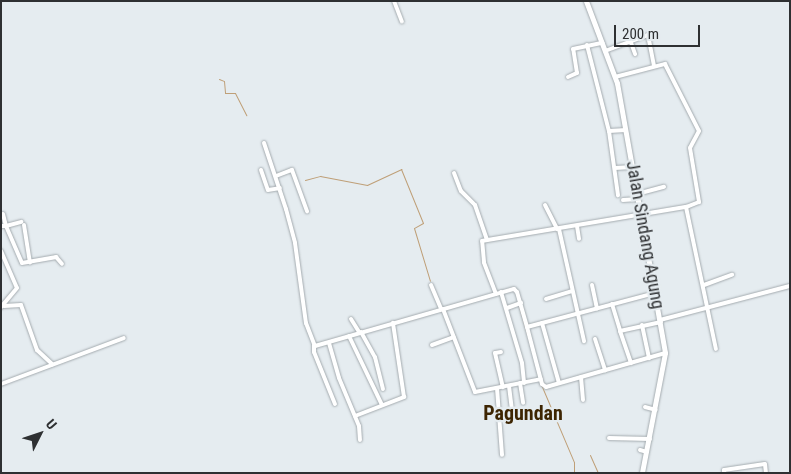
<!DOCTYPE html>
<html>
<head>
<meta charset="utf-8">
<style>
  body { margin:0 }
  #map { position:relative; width:791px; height:474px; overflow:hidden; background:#e5ecf0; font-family:"Roboto Condensed",sans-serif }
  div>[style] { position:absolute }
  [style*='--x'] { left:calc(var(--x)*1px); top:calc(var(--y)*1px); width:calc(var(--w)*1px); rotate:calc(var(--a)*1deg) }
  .stream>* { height:1px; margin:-0.5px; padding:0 0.5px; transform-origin:0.5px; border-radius:0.5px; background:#bf9f77 }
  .roads { filter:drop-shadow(0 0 1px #a4abaf) drop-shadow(0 0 1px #a4abaf) }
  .minor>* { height:4px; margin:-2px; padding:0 2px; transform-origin:2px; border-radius:2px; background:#fff }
  .major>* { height:5px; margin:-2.5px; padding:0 2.5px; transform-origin:2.5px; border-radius:2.5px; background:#fff }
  span { translate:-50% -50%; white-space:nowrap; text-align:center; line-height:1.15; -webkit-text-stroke:4.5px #e5ecf0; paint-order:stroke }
  .street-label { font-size:18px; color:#2e3032 }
  .quarter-label { font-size:20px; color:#3d2502; font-weight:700 }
  .frame { position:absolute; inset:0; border:2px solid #2e3032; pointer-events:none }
  .north { position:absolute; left:15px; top:409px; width:50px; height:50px; -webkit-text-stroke:4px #e5ecf0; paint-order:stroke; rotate:49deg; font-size:14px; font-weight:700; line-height:20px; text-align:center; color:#2e3032 }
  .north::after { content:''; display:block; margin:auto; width:18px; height:22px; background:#2e3032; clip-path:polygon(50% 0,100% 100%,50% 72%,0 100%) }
  .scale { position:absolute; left:614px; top:25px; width:86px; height:22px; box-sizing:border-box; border:2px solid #2e3032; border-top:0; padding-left:6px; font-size:15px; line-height:18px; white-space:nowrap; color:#2e3032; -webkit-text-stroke:4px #e5ecf0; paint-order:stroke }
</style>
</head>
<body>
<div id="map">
  <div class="stream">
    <div style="--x:219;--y:79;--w:5;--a:22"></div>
    <div style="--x:224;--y:81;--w:12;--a:85"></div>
    <div style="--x:225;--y:93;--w:10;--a:0"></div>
    <div style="--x:235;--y:93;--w:25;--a:63"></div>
    <div style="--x:305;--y:180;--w:16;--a:-15"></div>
    <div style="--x:320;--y:176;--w:48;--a:10.8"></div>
    <div style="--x:367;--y:185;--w:38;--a:-25"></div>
    <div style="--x:401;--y:169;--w:58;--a:67.8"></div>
    <div style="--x:423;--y:223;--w:10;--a:151"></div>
    <div style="--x:414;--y:228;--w:55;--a:73.2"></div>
    <div style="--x:519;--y:306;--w:35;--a:74"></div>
    <div style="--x:540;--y:382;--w:87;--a:67"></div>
    <div style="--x:574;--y:462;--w:11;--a:90"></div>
    <div style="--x:590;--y:455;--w:20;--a:66"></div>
  </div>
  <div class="roads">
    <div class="minor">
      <div style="--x:394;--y:1;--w:22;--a:69"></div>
      <div style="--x:630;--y:40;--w:15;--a:70"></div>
      <div style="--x:587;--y:45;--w:89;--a:75.7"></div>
      <div style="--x:609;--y:131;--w:17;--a:-3"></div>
      <div style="--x:605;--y:51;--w:46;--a:-20.4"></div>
      <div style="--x:648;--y:35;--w:31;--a:79"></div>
      <div style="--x:568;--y:77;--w:10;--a:-24"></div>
      <div style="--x:577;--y:73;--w:24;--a:-99"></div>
      <div style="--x:573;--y:49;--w:30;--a:-12"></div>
      <div style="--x:615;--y:77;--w:52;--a:-14.6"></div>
      <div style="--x:665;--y:64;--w:75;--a:63.1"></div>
      <div style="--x:699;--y:131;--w:19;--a:118"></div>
      <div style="--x:690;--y:148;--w:55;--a:80.5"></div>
      <div style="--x:699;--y:202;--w:14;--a:159"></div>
      <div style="--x:609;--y:131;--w:65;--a:82"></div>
      <div style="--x:264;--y:143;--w:70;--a:71.6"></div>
      <div style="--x:286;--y:209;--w:35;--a:75"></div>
      <div style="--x:295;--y:243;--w:81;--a:82.2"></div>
      <div style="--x:306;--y:323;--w:25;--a:69"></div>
      <div style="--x:315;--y:346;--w:207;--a:-16"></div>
      <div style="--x:514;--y:289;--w:4;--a:45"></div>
      <div style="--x:517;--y:292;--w:36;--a:74"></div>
      <div style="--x:527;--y:327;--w:132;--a:-14.9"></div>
      <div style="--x:615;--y:168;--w:17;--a:-3"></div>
      <div style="--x:261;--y:170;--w:21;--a:71"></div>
      <div style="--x:268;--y:190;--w:12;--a:-9"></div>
      <div style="--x:454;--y:173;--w:19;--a:69"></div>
      <div style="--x:461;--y:191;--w:20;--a:45"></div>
      <div style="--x:475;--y:205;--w:37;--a:71"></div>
      <div style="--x:276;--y:176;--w:17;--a:-21"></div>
      <div style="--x:292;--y:170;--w:44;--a:69.9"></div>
      <div style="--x:637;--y:194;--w:28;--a:-15"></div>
      <div style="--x:623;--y:200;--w:15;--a:-4"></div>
      <div style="--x:545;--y:205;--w:27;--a:63"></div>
      <div style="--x:3;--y:214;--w:12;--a:76"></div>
      <div style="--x:6;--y:226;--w:16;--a:-15"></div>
      <div style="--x:24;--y:225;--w:38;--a:81"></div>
      <div style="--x:1;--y:226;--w:5;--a:0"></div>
      <div style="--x:6;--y:226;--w:40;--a:66.6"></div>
      <div style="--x:22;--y:263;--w:35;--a:-10"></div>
      <div style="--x:56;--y:257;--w:9;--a:49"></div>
      <div style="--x:577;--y:226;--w:13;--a:81"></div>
      <div style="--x:559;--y:229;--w:115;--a:77.4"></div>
      <div style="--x:1;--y:251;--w:40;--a:66.6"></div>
      <div style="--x:17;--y:288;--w:25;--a:130"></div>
      <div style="--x:431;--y:285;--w:26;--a:67"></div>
      <div style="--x:592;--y:285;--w:24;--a:78"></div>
      <div style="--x:704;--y:285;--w:30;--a:-20"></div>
      <div style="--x:501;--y:292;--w:74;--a:73.5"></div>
      <div style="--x:522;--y:363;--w:20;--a:84"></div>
      <div style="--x:496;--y:294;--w:34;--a:-111"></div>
      <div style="--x:484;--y:262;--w:21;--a:-95"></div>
      <div style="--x:482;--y:241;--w:207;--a:-9.5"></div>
      <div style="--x:686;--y:207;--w:145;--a:78.1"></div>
      <div style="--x:546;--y:299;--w:27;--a:-17"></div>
      <div style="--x:612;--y:304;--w:28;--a:73"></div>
      <div style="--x:620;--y:331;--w:42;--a:-12.4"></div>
      <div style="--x:4;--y:306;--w:17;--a:-3"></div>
      <div style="--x:21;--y:305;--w:48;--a:70.4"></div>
      <div style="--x:37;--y:350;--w:21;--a:43"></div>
      <div style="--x:507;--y:308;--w:15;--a:-20"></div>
      <div style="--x:443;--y:309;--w:89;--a:68.9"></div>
      <div style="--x:475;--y:392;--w:67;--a:-11.1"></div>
      <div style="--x:351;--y:319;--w:15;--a:58"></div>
      <div style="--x:660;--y:320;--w:134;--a:-14.7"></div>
      <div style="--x:542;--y:323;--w:62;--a:74.2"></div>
      <div style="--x:642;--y:325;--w:34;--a:78"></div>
      <div style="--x:527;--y:327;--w:59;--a:75.3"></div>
      <div style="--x:542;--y:384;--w:5;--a:37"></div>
      <div style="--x:546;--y:387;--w:124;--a:-15.9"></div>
      <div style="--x:620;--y:331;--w:34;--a:71"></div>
      <div style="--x:361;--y:332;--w:29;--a:61"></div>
      <div style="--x:375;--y:357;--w:33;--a:76"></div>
      <div style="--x:349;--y:336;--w:76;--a:64.4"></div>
      <div style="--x:595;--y:339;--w:33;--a:72"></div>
      <div style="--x:329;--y:343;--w:36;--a:74"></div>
      <div style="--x:339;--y:378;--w:52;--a:67.4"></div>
      <div style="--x:359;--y:426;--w:14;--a:86"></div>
      <div style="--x:314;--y:345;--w:7;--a:90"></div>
      <div style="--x:314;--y:352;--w:56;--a:68"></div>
      <div style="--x:432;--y:345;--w:23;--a:-20"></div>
      <div style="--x:501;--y:352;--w:6;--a:171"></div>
      <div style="--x:495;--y:353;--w:35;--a:77"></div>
      <div style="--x:581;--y:377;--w:23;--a:85"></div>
      <div style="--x:520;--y:383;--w:20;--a:81"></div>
      <div style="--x:1;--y:384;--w:131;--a:-20.5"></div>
      <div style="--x:509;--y:386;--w:24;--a:83"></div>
      <div style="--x:497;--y:388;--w:67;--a:85.7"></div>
      <div style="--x:645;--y:407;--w:11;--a:15"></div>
      <div style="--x:355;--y:416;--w:53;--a:-21.2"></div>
      <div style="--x:404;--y:397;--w:75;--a:-98.5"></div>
      <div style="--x:609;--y:438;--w:41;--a:1.4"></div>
      <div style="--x:640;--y:450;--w:7;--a:16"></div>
      <div style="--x:724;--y:473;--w:3;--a:-90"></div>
      <div style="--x:724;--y:470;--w:41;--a:-8.3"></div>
      <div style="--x:765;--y:464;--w:9;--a:84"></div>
    </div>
    <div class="major">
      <div style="--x:586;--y:1;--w:88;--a:69.3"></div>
      <div style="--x:617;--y:83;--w:274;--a:79.9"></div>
      <div style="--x:665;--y:353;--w:122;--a:100.9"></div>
    </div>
  </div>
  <div class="street-label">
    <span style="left:645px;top:235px;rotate:80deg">Jalan Sindang Agung</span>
  </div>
  <div class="quarter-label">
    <span style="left:523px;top:413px">Pagundan</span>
  </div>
  <div class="frame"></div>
  <div class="north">U</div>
  <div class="scale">200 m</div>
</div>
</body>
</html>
